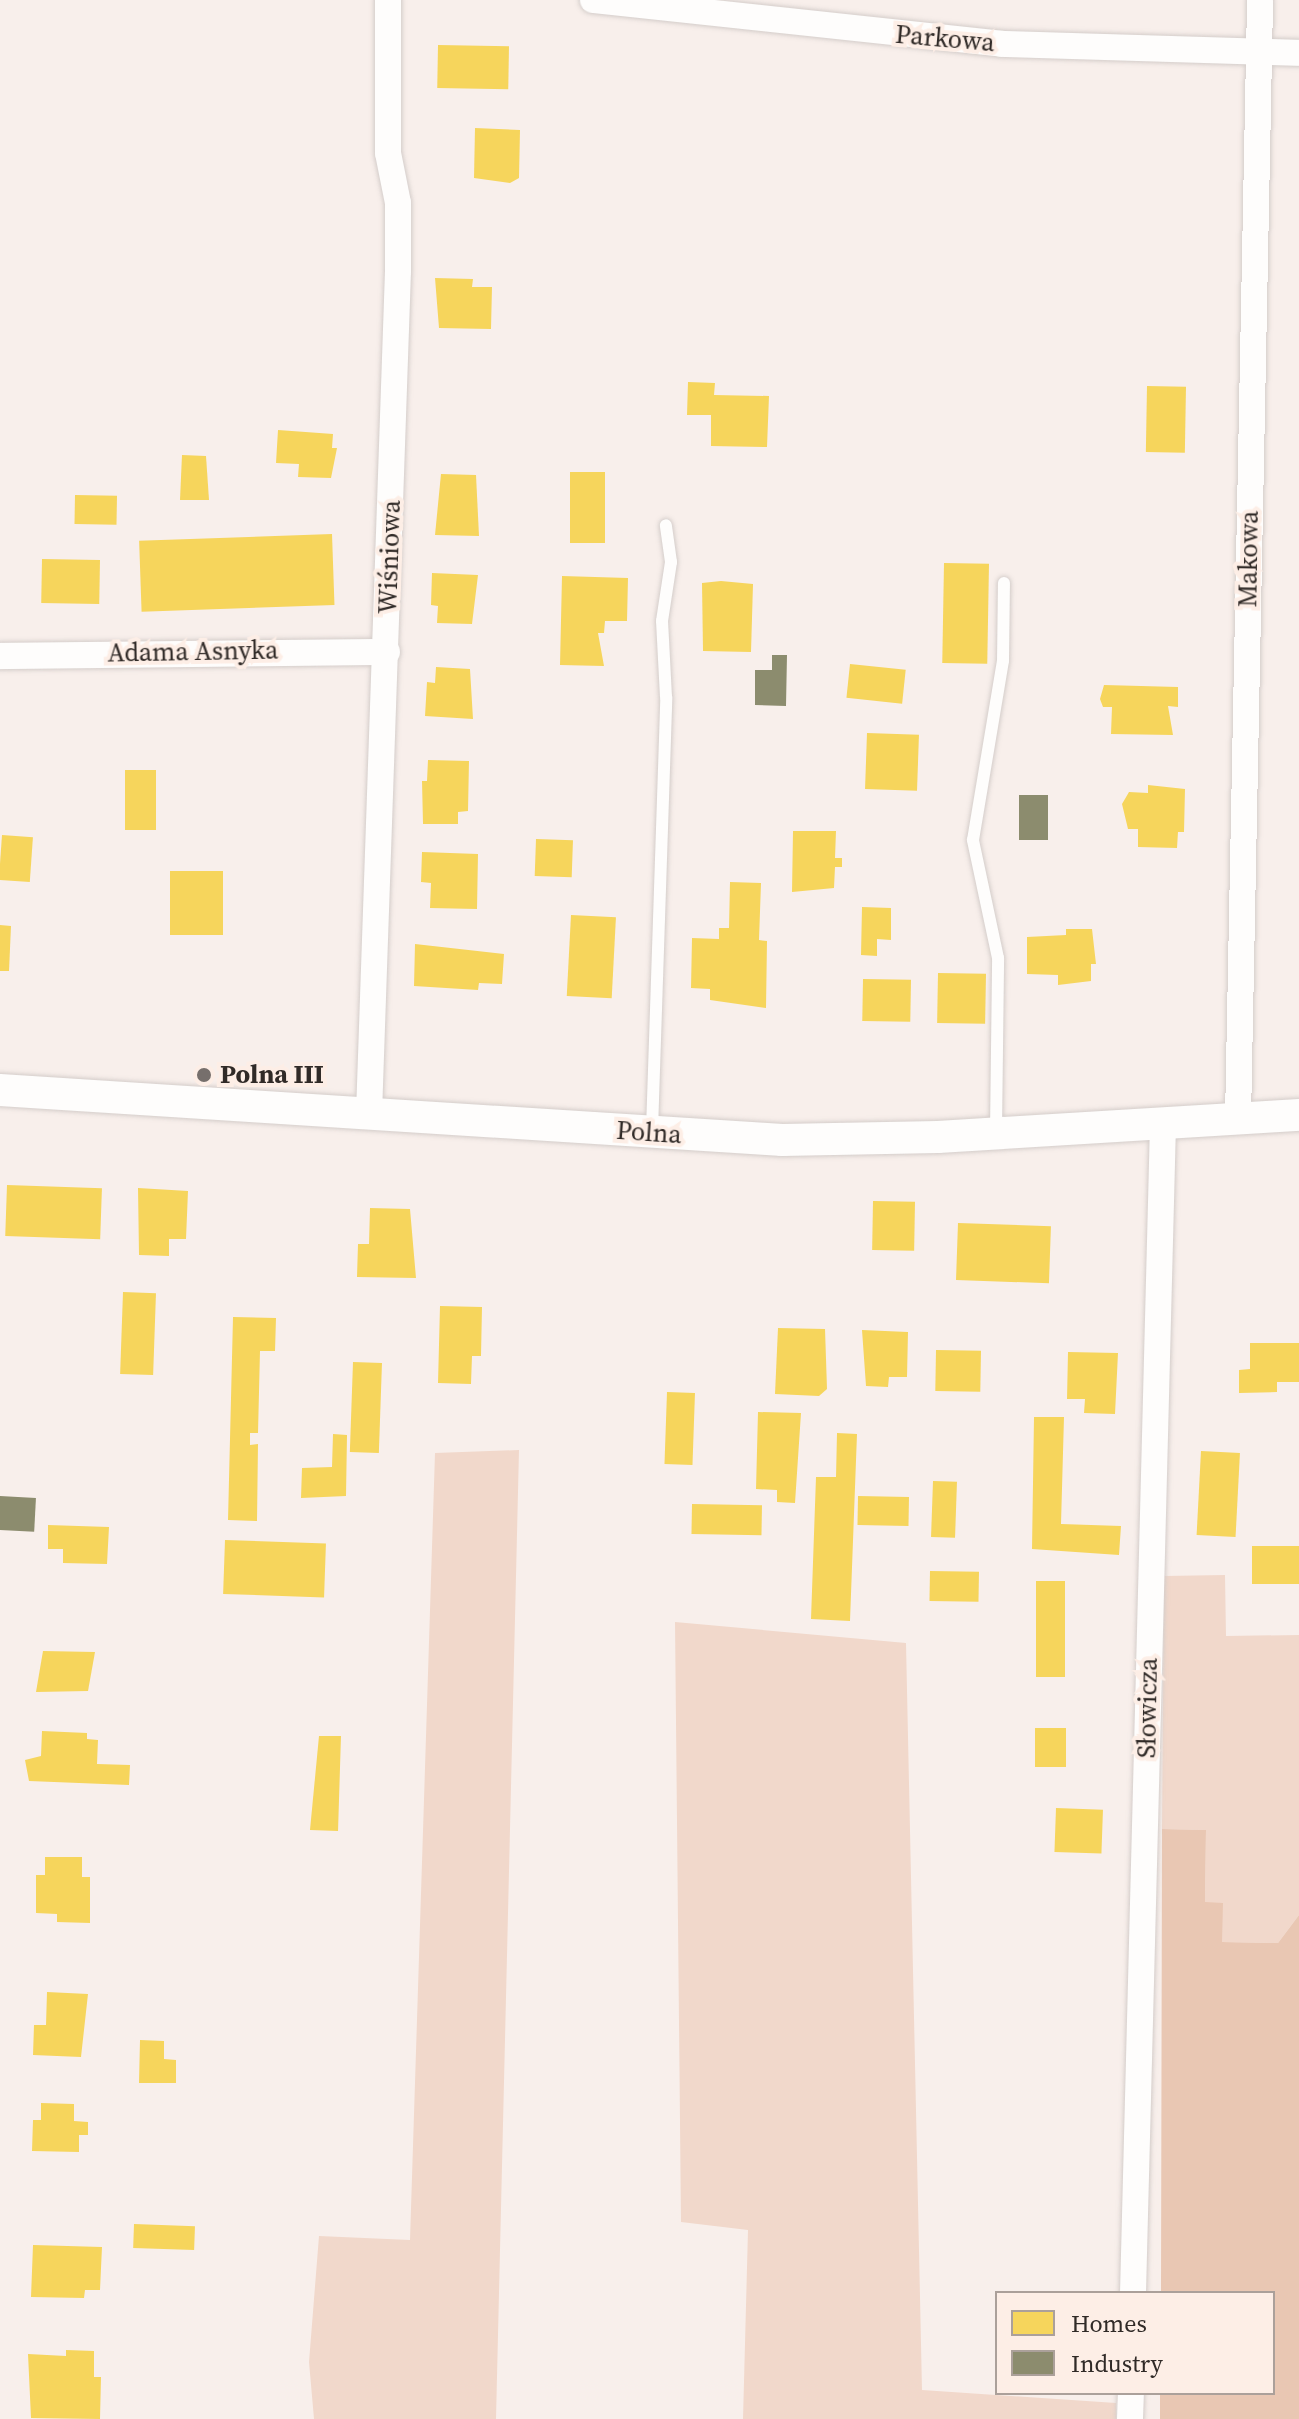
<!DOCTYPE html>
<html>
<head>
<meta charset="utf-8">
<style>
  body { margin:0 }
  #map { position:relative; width:1299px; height:2419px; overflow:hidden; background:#f8efeb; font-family:"Source Serif 4",serif }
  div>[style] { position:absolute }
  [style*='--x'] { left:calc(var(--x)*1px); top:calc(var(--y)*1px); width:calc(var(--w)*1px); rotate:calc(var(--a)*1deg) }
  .green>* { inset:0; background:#f1d8cb }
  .forest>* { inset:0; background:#e9c7b3 }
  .homes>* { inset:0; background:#f6d55c; transform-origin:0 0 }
  .industry>* { inset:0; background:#8c8c6e; transform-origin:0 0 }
  .roads { filter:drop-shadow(0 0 2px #d4cdca) drop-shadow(0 0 2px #d4cdca) }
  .service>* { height:12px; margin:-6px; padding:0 6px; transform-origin:6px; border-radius:6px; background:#fefdfc }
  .minor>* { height:26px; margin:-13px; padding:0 13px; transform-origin:13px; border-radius:13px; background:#fefdfc }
  .tertiary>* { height:32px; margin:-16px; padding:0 16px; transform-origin:16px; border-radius:16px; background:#fefdfc }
  .dots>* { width:22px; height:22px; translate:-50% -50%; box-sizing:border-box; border:4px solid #fdeee6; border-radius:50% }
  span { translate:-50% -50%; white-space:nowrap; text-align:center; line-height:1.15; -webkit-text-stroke:8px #fdeee6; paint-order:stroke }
  .street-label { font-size:26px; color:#302a27 }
  .poi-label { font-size:26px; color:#302a27; font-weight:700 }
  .left { translate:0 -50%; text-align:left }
  .legend { position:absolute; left:995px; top:2291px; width:280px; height:104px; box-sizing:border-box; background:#fdeee6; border:2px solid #aba09a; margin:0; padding:10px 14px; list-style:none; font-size:24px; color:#302a27 }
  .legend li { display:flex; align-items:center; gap:16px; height:40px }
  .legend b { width:40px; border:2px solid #aba09a }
</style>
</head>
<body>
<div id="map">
  <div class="green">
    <div style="clip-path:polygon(519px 1450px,496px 2419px,314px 2419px,309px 2362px,319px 2236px,410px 2240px,435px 1453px)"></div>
    <div style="clip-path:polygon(1225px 1575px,1226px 1636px,1299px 1635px,1299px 1915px,1278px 1943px,1222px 1942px,1205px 1902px,1206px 1830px,1162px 1829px,1164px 1576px)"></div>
    <div style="clip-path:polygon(675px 1622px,906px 1643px,922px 2390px,1116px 2403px,1116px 2419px,743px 2419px,748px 2230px,681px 2222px)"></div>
  </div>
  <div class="forest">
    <div style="clip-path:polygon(1162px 1829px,1206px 1830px,1205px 1902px,1223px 1903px,1222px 1942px,1278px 1943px,1299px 1915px,1299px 2419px,1160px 2419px,1160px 2393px,1273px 2393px,1273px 2293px,1161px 2293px)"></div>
  </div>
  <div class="homes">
    <div style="left:438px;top:45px;width:71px;height:43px;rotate:1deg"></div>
    <div style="clip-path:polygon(475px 128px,520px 130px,519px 178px,510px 183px,474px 178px)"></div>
    <div style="clip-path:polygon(435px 278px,473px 279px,472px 287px,492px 287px,491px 329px,439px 328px)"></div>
    <div style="clip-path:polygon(688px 382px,715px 383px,714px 395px,769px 396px,767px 447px,711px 446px,711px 415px,687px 415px)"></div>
    <div style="left:1147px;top:386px;width:39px;height:66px;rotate:1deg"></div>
    <div style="clip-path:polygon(278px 430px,333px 434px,332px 448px,337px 448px,331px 478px,298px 477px,299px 464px,276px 463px)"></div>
    <div style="clip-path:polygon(182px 455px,206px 456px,209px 500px,180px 500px)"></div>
    <div style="left:570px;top:472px;width:35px;height:71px"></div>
    <div style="clip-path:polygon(441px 474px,476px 475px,479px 536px,435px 535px)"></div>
    <div style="left:75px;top:495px;width:42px;height:29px;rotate:1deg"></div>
    <div style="left:332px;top:534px;width:71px;height:193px;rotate:88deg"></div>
    <div style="left:42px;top:559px;width:58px;height:44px;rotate:1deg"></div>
    <div style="left:944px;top:563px;width:45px;height:100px;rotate:1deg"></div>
    <div style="clip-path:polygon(432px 573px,478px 575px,472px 624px,437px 623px,438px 606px,431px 605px)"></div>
    <div style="clip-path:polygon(562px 576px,628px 578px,627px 621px,605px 621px,604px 633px,598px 633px,604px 666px,560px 665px)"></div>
    <div style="clip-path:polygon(721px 581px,753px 584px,751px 652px,703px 651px,702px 583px)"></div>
    <div style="left:850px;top:664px;width:56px;height:34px;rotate:6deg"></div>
    <div style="clip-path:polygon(436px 667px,470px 669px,473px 719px,425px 716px,427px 682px,435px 683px)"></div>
    <div style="clip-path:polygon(1104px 685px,1178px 687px,1178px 707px,1168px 706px,1173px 735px,1111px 734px,1112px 707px,1103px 707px,1100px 699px)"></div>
    <div style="left:867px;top:733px;width:52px;height:56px;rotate:2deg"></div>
    <div style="clip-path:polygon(428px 760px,469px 761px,468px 811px,458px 812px,458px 824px,423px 824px,422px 781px,427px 781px)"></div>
    <div style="left:125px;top:770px;width:31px;height:60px"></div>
    <div style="clip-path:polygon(1148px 785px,1185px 789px,1184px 832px,1178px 832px,1177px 848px,1138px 847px,1138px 829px,1128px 829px,1122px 804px,1129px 792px,1148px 793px)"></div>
    <div style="clip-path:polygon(793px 831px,836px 831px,835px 858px,842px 858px,842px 867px,835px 867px,834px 888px,792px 892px)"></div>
    <div style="left:2px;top:835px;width:31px;height:45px;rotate:4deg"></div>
    <div style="left:536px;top:839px;width:37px;height:37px;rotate:2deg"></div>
    <div style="clip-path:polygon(422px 852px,478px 854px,477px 909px,430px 908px,431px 883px,421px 882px)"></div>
    <div style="left:170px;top:871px;width:53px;height:64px"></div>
    <div style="clip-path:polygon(730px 882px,761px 883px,759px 940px,767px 941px,766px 1008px,710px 1000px,710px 989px,691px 988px,692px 938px,719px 939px,719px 928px,729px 928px)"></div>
    <div style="clip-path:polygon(862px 907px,891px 908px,891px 940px,877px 939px,877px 956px,861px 955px)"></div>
    <div style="left:571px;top:915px;width:45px;height:81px;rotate:3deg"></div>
    <div style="clip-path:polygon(0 925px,11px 926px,9px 971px,0 971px)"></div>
    <div style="clip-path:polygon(1066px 929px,1092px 929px,1096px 964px,1091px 964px,1091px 981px,1058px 985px,1058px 975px,1027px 974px,1027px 937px,1066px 935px)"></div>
    <div style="clip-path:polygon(415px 944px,504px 954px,502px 984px,479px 983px,478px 990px,414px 986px)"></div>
    <div style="left:938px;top:973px;width:48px;height:50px;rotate:1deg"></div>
    <div style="left:863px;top:979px;width:48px;height:42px;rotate:1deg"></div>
    <div style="left:7px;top:1185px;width:95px;height:51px;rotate:2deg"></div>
    <div style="clip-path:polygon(138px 1188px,188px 1191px,186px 1239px,169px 1239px,169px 1256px,139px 1255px)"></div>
    <div style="left:873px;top:1201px;width:42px;height:49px;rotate:1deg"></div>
    <div style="clip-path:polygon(370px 1208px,410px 1209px,416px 1278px,357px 1277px,358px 1244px,369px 1244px)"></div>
    <div style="left:958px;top:1223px;width:93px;height:57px;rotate:2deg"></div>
    <div style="left:123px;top:1292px;width:33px;height:82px;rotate:2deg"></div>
    <div style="clip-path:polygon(440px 1306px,482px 1307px,481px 1356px,472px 1356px,471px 1384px,438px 1383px)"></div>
    <div style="clip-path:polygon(233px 1317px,276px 1318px,275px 1351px,260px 1351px,258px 1433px,250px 1433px,250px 1445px,258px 1444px,257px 1521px,228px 1520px)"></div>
    <div style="clip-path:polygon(778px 1328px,825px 1329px,827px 1389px,819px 1396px,775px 1394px)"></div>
    <div style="clip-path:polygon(862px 1330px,908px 1332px,907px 1377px,889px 1377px,888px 1387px,866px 1386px)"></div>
    <div style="clip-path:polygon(1250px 1343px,1299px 1343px,1299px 1382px,1277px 1382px,1277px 1392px,1239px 1393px,1239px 1370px,1250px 1369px)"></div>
    <div style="left:936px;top:1350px;width:45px;height:41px;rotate:1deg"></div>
    <div style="clip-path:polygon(1068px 1352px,1118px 1353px,1115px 1414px,1084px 1413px,1085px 1399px,1067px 1399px)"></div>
    <div style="left:353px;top:1362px;width:29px;height:90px;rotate:2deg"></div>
    <div style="left:667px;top:1392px;width:28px;height:72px;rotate:2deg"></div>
    <div style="clip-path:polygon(758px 1412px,801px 1413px,795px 1503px,777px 1502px,777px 1490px,756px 1489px)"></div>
    <div style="clip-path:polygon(1034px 1417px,1064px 1417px,1061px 1524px,1121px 1526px,1119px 1555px,1032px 1549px)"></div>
    <div style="clip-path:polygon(837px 1433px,857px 1434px,850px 1621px,811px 1619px,816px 1477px,836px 1477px)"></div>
    <div style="clip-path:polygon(333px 1434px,347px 1435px,346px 1496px,301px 1498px,302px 1468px,332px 1467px)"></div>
    <div style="left:1201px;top:1451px;width:39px;height:84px;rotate:3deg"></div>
    <div style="left:933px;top:1481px;width:24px;height:56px;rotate:2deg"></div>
    <div style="left:858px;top:1496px;width:51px;height:29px;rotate:1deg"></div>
    <div style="left:692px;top:1504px;width:70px;height:30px;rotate:1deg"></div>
    <div style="clip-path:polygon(48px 1525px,109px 1527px,107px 1564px,63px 1563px,63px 1549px,48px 1549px)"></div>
    <div style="left:225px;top:1540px;width:101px;height:54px;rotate:2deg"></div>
    <div style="left:1252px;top:1546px;width:47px;height:38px"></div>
    <div style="left:930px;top:1571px;width:49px;height:30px;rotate:1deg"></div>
    <div style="left:1036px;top:1581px;width:29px;height:96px"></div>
    <div style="clip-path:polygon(43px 1651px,95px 1652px,88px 1691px,36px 1692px)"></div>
    <div style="left:1035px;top:1728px;width:31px;height:39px"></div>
    <div style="clip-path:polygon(42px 1731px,87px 1733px,87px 1739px,98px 1740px,97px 1764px,130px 1765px,129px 1785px,29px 1781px,25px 1760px,41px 1756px)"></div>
    <div style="clip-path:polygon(319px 1736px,341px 1736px,338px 1831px,310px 1830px)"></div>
    <div style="left:1056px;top:1808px;width:47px;height:44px;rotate:2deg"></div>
    <div style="clip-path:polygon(45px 1857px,82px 1857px,82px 1877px,90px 1877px,90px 1923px,57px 1922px,57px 1914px,36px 1913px,36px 1875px,45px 1875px)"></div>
    <div style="clip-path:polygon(47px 1992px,88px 1994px,81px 2057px,33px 2055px,34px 2025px,46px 2025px)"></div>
    <div style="clip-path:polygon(140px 2040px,164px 2041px,164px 2059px,176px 2060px,176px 2083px,139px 2083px)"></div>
    <div style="clip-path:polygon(41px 2103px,74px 2104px,74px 2121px,88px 2122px,88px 2135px,79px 2135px,79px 2152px,32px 2151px,33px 2120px,41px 2120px)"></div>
    <div style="left:134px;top:2224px;width:61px;height:24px;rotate:2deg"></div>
    <div style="clip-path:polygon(33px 2245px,102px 2247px,100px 2290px,85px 2290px,84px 2298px,31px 2297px)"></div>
    <div style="clip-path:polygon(66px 2350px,94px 2351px,94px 2377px,101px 2377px,100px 2419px,31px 2418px,28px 2354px,66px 2356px)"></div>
  </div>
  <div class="industry">
    <div style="clip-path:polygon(772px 655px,787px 655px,786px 706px,755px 705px,755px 670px,772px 670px)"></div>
    <div style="left:1019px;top:795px;width:29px;height:45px"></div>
    <div style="left:0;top:1496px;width:36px;height:34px;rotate:3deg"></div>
  </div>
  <div class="roads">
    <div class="service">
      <div style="--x:652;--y:1130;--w:433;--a:-88.1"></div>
      <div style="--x:666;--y:697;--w:76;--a:-93"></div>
      <div style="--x:662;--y:621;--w:60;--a:-81.3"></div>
      <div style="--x:671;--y:562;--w:37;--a:-98"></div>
      <div style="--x:996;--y:1131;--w:173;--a:-89.3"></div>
      <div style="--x:998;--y:958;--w:121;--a:-102"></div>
      <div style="--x:973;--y:840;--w:181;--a:-80.5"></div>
      <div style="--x:1003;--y:661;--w:78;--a:-89.3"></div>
    </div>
    <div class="minor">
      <div style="--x:593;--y:0;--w:411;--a:6.1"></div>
      <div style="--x:1002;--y:44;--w:297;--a:1.7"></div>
      <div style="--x:0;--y:656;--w:387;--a:-0.6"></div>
      <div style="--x:369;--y:1114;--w:843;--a:-88.03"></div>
      <div style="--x:398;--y:271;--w:68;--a:-90"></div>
      <div style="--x:398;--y:203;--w:51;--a:-101.3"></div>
      <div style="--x:388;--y:153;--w:153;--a:-90"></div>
      <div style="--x:1238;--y:1119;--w:1119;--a:-88.87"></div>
      <div style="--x:1133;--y:2293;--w:1170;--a:-88.53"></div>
      <div style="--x:1130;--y:2419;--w:26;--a:-88"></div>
    </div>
    <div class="tertiary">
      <div style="--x:0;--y:1090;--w:784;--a:3.66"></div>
      <div style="--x:782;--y:1140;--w:156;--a:-1.1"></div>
      <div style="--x:938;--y:1137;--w:362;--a:-3.5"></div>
    </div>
  </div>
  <div class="dots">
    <div style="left:204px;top:1075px;background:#766f6c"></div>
  </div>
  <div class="street-label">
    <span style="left:945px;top:39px;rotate:5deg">Parkowa</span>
    <span style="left:390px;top:557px;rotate:-88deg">Wiśniowa</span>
    <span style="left:1249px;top:559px;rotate:-89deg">Makowa</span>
    <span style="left:193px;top:652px;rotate:-1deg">Adama Asnyka</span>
    <span style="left:649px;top:1133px;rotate:4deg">Polna</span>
    <span style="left:1148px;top:1708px;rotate:-89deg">Słowicza</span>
  </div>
  <div class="poi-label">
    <span class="left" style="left:220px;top:1075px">Polna III</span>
  </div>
  <ul class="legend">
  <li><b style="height:22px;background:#f6d55c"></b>Homes</li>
  <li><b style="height:22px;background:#8c8c6e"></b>Industry</li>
  </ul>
</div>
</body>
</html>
